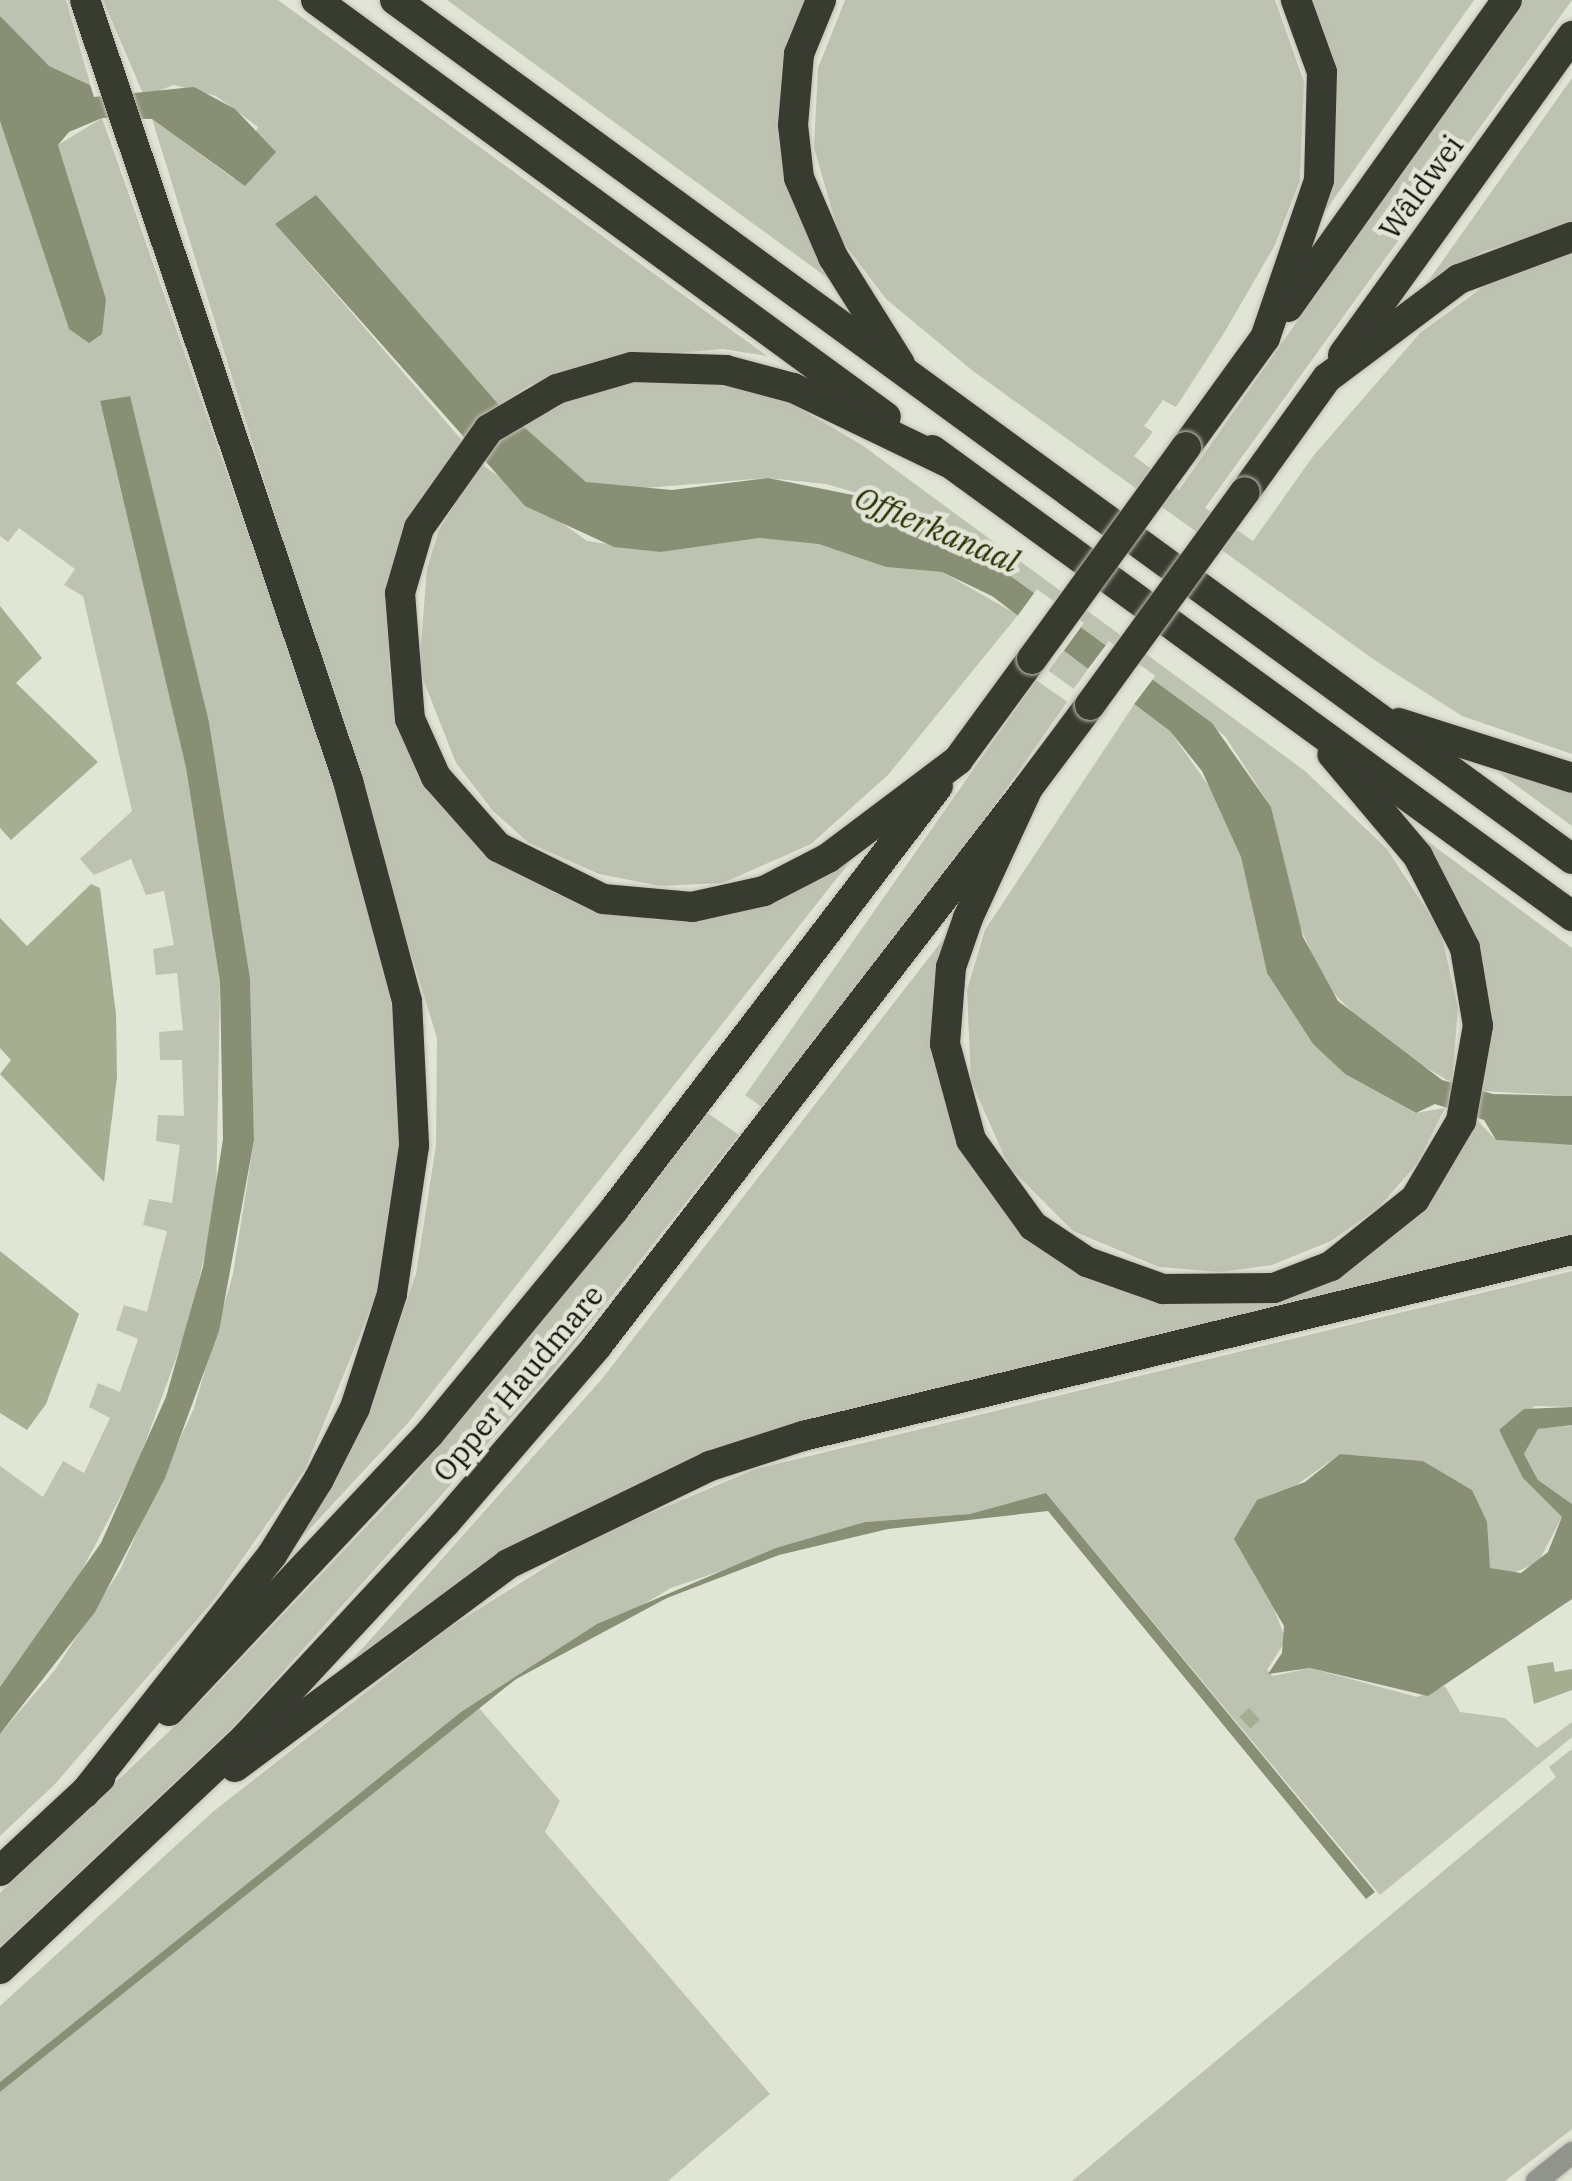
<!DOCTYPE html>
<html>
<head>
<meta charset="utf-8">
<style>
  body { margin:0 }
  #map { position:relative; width:1572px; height:2181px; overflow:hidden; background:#e1e5d6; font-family:"IBM Plex Serif",serif }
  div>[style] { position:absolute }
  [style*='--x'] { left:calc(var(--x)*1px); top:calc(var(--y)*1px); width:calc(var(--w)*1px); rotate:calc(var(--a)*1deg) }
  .green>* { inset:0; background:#bdc2b1; transform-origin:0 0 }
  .water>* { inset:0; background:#888f74 }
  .pier>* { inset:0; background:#e1e5d6; transform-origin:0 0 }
  .building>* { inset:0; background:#a6ae92; transform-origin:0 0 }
  .roads { filter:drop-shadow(0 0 2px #bcbfb2) drop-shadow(0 0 2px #bcbfb2) }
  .street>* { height:22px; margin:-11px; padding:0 11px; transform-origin:11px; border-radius:11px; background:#91938d }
  .highway>* { height:30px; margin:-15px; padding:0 15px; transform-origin:15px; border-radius:15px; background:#383b30 }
  .bridges { filter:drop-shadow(0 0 2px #bcbfb2) drop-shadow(0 0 2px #bcbfb2) }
  .highway-bridge>* { height:30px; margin:-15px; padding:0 15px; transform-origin:15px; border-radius:15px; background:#383b30 }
  span { translate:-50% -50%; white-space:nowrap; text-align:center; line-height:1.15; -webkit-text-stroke:9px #e1e5d6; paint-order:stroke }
  .street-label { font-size:30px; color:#13140f }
  .water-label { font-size:32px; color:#273000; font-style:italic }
</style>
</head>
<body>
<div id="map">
  <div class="green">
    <div style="clip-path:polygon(0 0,66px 0,94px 97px,90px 85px,49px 66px,15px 36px,0 16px)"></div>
    <div style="clip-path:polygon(103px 0,278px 0,767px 356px,723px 349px,617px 358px,530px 385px,499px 405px,315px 196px,275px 224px,465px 444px,390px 610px,389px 669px,401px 723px,506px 865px,556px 894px,656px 920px,705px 917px,852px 859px,408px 1423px,291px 1549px,379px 1381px,416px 1274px,436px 1145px,437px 1038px,152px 119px,234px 179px,258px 127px,216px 96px,174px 85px,144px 96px)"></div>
    <div style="clip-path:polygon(447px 0,812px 0,787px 85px,836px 284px)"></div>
    <div style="clip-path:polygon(845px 0,1275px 0,1304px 82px,1300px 180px,1275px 245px,1224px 333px,1176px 407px,1163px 400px,1144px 426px,1153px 432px,1134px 456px,1179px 490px,1522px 0,1572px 0,1205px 508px,1253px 541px,1314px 455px,1420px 333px,1497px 277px,1572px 253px,1572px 754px,1462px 716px,1373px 659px,973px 371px,886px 299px,840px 238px,814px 148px,818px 68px)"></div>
    <div style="clip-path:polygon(1307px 0,1474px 0,1326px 210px,1324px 210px)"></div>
    <div style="clip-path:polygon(1572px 78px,1572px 224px,1482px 252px,1419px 294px)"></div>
    <div style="clip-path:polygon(102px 118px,323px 747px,390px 997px,405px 1126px,377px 1293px,305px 1469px,213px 1601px,55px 1784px,0 1836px,0 1734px,55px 1670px,120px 1570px,194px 1408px,233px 1274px,254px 1140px,250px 978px,209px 722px,129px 396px,100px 402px,186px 768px,220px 982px,216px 1206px,189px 1323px,137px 1465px,69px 1595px,0 1687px,0 1466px,43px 1497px,63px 1461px,84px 1473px,110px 1418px,89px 1407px,98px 1383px,120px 1392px,138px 1339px,116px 1330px,124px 1305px,147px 1312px,167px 1231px,143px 1225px,149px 1199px,172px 1203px,180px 1145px,156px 1141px,158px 1115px,184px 1116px,182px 1060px,160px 1060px,159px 1032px,183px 1030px,177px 973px,156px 975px,153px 949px,174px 945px,164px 891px,146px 895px,131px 859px,94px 875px,80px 859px,132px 811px,83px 596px,64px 585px,75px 569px,19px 528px,8px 542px,0 536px,0 121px,69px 329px,106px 299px,58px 145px)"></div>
    <div style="clip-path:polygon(644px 379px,737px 384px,784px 399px,862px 445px,1305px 771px,1387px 849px,1441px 932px,1458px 1008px,1452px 1083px,1377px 1038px,1325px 984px,1295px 915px,1271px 807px,1225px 736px,994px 564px,893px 503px,826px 484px,768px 478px,621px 490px,586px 482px,518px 424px,557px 400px)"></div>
    <div style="clip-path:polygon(480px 463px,587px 541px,661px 552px,759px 538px,819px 543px,886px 567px,942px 572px,1018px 615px,888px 775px,811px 844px,723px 883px,660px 886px,599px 874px,529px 843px,493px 811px,456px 763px,419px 669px,427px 568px,439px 530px)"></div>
    <div style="left:1065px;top:648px;width:31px;height:28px;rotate:36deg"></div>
    <div style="left:1036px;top:680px;width:38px;height:507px;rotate:35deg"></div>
    <div style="clip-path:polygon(1135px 703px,1170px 731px,1215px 795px,1241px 857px,1267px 973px,1313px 1044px,1345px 1074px,1415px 1113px,1445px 1108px,1417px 1164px,1378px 1208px,1331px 1241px,1272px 1265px,1221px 1272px,1159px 1267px,1073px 1231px,1009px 1167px,971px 1081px,967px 990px,985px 930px)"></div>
    <div style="clip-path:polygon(1498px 772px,1572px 787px,1572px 826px)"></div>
    <div style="clip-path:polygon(1419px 835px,1572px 948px,1572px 1096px,1481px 1091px,1466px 919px)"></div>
    <div style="clip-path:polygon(952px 928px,955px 1125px,1101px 1277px,1314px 1282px,1474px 1117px,1496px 1140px,1572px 1145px,1572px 1240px,715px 1455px,329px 1686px,601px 1380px)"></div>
    <div style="clip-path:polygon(706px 1112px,739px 1135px,552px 1372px,234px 1726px,0 1947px,0 1893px,206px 1696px,406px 1485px)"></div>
    <div style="clip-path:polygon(1572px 1271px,1572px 1407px,1535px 1406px,1499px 1430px,1562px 1517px,1538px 1563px,1510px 1574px,1490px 1568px,1472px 1490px,1423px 1461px,1340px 1454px,1294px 1487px,1268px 1593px,1286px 1640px,1267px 1670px,1273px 1676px,1310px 1668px,1417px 1697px,1445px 1686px,1460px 1712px,1505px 1718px,1537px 1748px,1572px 1722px,1572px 1737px,1380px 1895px,1046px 1493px,970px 1514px,865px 1522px,671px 1588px,461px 1712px,0 2082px,0 2006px,215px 1810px,447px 1629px,594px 1537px,756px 1469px)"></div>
    <div style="clip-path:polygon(1572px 1425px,1572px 1504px,1538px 1480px,1524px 1454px,1538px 1429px)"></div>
    <div style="clip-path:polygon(478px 1707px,560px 1801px,545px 1832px,770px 2094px,668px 2181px,0 2181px,0 2092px)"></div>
    <div style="clip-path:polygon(1572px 1749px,1572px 2129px,1505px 2181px,1072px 2181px,1556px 1777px,1549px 1767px)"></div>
  </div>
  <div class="water">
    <div style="clip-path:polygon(0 16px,49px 66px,90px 85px,94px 97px,194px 87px,235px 109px,276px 152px,245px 186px,152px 119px,102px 118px,69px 132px,58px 145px,106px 299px,102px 334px,89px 343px,69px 329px,0 121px)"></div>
    <div style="clip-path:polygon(316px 195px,499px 405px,586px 482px,672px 490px,768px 478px,893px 503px,994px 564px,1212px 723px,1271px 807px,1303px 937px,1338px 1001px,1442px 1080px,1493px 1094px,1572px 1096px,1572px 1145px,1496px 1140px,1484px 1120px,1435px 1104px,1416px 1113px,1345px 1074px,1313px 1044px,1267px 973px,1241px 857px,1202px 771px,1170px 731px,992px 596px,942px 572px,886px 567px,819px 544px,759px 538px,661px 552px,614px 547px,525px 506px,275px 224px)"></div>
    <div style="clip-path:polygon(130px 396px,209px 722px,250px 978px,254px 1140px,219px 1331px,165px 1478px,95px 1612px,0 1734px,0 1687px,101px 1543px,166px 1397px,203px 1267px,223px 1139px,220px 982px,186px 768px,100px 401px)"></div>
    <div style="clip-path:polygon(1572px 1407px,1572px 1425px,1538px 1429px,1524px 1454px,1538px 1480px,1572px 1504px,1572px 1599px,1428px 1696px,1310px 1668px,1268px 1674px,1282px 1653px,1284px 1626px,1234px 1539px,1257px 1500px,1305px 1482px,1340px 1454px,1423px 1461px,1472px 1490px,1487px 1522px,1490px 1568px,1521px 1573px,1548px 1552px,1562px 1517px,1523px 1478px,1499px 1430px,1524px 1409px)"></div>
    <div style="clip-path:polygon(1046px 1493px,1375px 1892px,1366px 1899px,1048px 1511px,888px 1529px,779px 1555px,667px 1598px,516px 1679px,0 2092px,0 2082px,461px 1712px,597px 1624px,776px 1548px,865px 1522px,970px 1514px)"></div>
  </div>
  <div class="pier">
    <div style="left:1037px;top:589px;width:58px;height:37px;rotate:36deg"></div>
    <div style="left:1109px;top:641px;width:58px;height:36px;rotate:37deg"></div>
  </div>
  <div class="building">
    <div style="clip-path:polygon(0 606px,42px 658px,16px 683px,98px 762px,11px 840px,0 828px)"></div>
    <div style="clip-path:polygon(91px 884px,100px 888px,116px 1014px,117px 1077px,104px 1182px,0 1074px,11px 1060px,0 1048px,0 918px,27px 946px)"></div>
    <div style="clip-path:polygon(0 1251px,79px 1314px,46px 1404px,27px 1430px,0 1413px)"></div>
    <div style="clip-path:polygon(1553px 1662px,1555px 1672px,1572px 1669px,1572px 1690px,1534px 1704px,1527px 1666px)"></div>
    <div style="left:1249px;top:1708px;width:16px;height:13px;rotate:47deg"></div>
  </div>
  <div class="roads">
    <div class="street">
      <div style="--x:1537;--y:2181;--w:45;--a:-38.7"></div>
    </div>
    <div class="highway">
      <div style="--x:85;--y:0;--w:824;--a:71.39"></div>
      <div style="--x:348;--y:781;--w:228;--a:75"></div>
      <div style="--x:407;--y:1001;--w:145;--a:87.2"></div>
      <div style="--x:414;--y:1146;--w:150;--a:98.5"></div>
      <div style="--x:392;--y:1294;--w:120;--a:108"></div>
      <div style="--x:355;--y:1408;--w:80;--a:116.9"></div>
      <div style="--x:319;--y:1479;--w:89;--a:121.7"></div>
      <div style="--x:272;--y:1555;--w:303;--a:128.2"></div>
      <div style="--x:316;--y:0;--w:706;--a:36.19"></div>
      <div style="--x:395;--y:0;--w:1457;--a:36.12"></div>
      <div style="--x:821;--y:0;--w:58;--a:112.2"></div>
      <div style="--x:799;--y:54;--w:71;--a:94.8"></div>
      <div style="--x:793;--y:125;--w:53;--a:83.5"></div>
      <div style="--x:799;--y:178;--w:86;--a:66.7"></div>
      <div style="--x:833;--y:257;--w:126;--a:57.9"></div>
      <div style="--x:1288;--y:307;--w:377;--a:-54.5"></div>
      <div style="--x:1343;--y:355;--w:393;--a:-54.3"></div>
      <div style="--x:1186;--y:447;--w:135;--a:-54.1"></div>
      <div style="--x:1265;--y:338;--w:167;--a:-71.1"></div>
      <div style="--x:1319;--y:180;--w:108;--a:-88.4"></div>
      <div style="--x:1322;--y:72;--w:77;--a:-109.9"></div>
      <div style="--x:932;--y:450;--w:792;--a:36.06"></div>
      <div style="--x:947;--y:462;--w:171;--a:-154.3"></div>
      <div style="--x:793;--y:388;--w:69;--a:-165"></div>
      <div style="--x:726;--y:370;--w:94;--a:-178.2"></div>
      <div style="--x:632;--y:367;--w:78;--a:163.7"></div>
      <div style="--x:557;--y:389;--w:79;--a:149.5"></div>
      <div style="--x:489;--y:429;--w:121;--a:125.3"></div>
      <div style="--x:419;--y:528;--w:68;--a:106.3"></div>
      <div style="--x:400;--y:593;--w:126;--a:85.5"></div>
      <div style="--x:410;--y:719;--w:64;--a:65.9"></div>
      <div style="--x:436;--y:777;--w:94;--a:48.5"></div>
      <div style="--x:498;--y:847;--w:117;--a:26.3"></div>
      <div style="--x:603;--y:899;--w:89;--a:5.1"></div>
      <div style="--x:692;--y:907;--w:74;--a:-12.5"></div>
      <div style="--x:764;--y:891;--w:72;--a:-27.3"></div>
      <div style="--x:828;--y:858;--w:163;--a:-37"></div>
      <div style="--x:958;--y:760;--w:125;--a:-53.8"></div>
      <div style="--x:1245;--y:492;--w:140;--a:-54.3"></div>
      <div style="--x:1327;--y:378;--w:165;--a:-36.9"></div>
      <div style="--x:1459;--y:279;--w:121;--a:-20.4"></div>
      <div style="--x:1090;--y:705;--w:104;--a:126.8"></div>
      <div style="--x:1028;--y:788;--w:143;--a:114.8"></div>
      <div style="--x:968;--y:918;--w:52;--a:109.1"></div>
      <div style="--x:951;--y:967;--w:77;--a:94.5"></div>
      <div style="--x:945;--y:1044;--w:99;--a:74.8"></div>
      <div style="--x:971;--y:1140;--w:106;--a:54.2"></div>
      <div style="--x:1033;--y:1226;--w:65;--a:33.7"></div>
      <div style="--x:1087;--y:1262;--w:81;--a:19.6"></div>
      <div style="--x:1163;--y:1289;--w:111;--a:-0.5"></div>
      <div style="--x:1274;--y:1288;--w:61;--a:-21.1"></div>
      <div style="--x:1331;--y:1266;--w:107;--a:-38.6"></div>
      <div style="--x:1415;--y:1199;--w:91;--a:-59.5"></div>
      <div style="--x:1461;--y:1121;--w:97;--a:-79.9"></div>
      <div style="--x:1478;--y:1026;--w:79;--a:-99.5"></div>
      <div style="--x:1465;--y:948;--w:103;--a:-117.1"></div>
      <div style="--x:1418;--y:856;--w:133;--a:-130.1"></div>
      <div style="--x:1399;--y:723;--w:182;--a:17.6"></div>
      <div style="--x:169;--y:1711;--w:381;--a:-46.8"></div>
      <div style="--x:430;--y:1433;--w:288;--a:-50.5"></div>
      <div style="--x:613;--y:1211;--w:535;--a:-52.59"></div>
      <div style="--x:235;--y:1767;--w:340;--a:-36.6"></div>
      <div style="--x:508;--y:1564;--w:225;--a:-25.9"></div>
      <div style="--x:710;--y:1466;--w:98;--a:-17.9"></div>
      <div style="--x:803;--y:1436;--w:791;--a:-13.6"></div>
      <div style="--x:0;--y:1871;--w:137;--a:-42.9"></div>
      <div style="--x:0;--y:1969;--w:340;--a:-43.3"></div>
      <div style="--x:247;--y:1736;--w:291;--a:-47.1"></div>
      <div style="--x:445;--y:1523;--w:233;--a:-49.3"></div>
      <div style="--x:597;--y:1346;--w:705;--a:-52.32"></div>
    </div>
  </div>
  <div class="bridges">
    <div class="highway-bridge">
      <div style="--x:1032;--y:659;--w:262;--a:-54"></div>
      <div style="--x:1090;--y:705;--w:263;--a:-54"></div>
    </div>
  </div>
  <div class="street-label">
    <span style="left:1421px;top:187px;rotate:-54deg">Wâldwei</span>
    <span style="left:518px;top:1383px;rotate:-50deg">Opper Haudmare</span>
  </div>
  <div class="water-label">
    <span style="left:937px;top:529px;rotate:23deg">Offierkanaal</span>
  </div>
</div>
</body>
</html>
